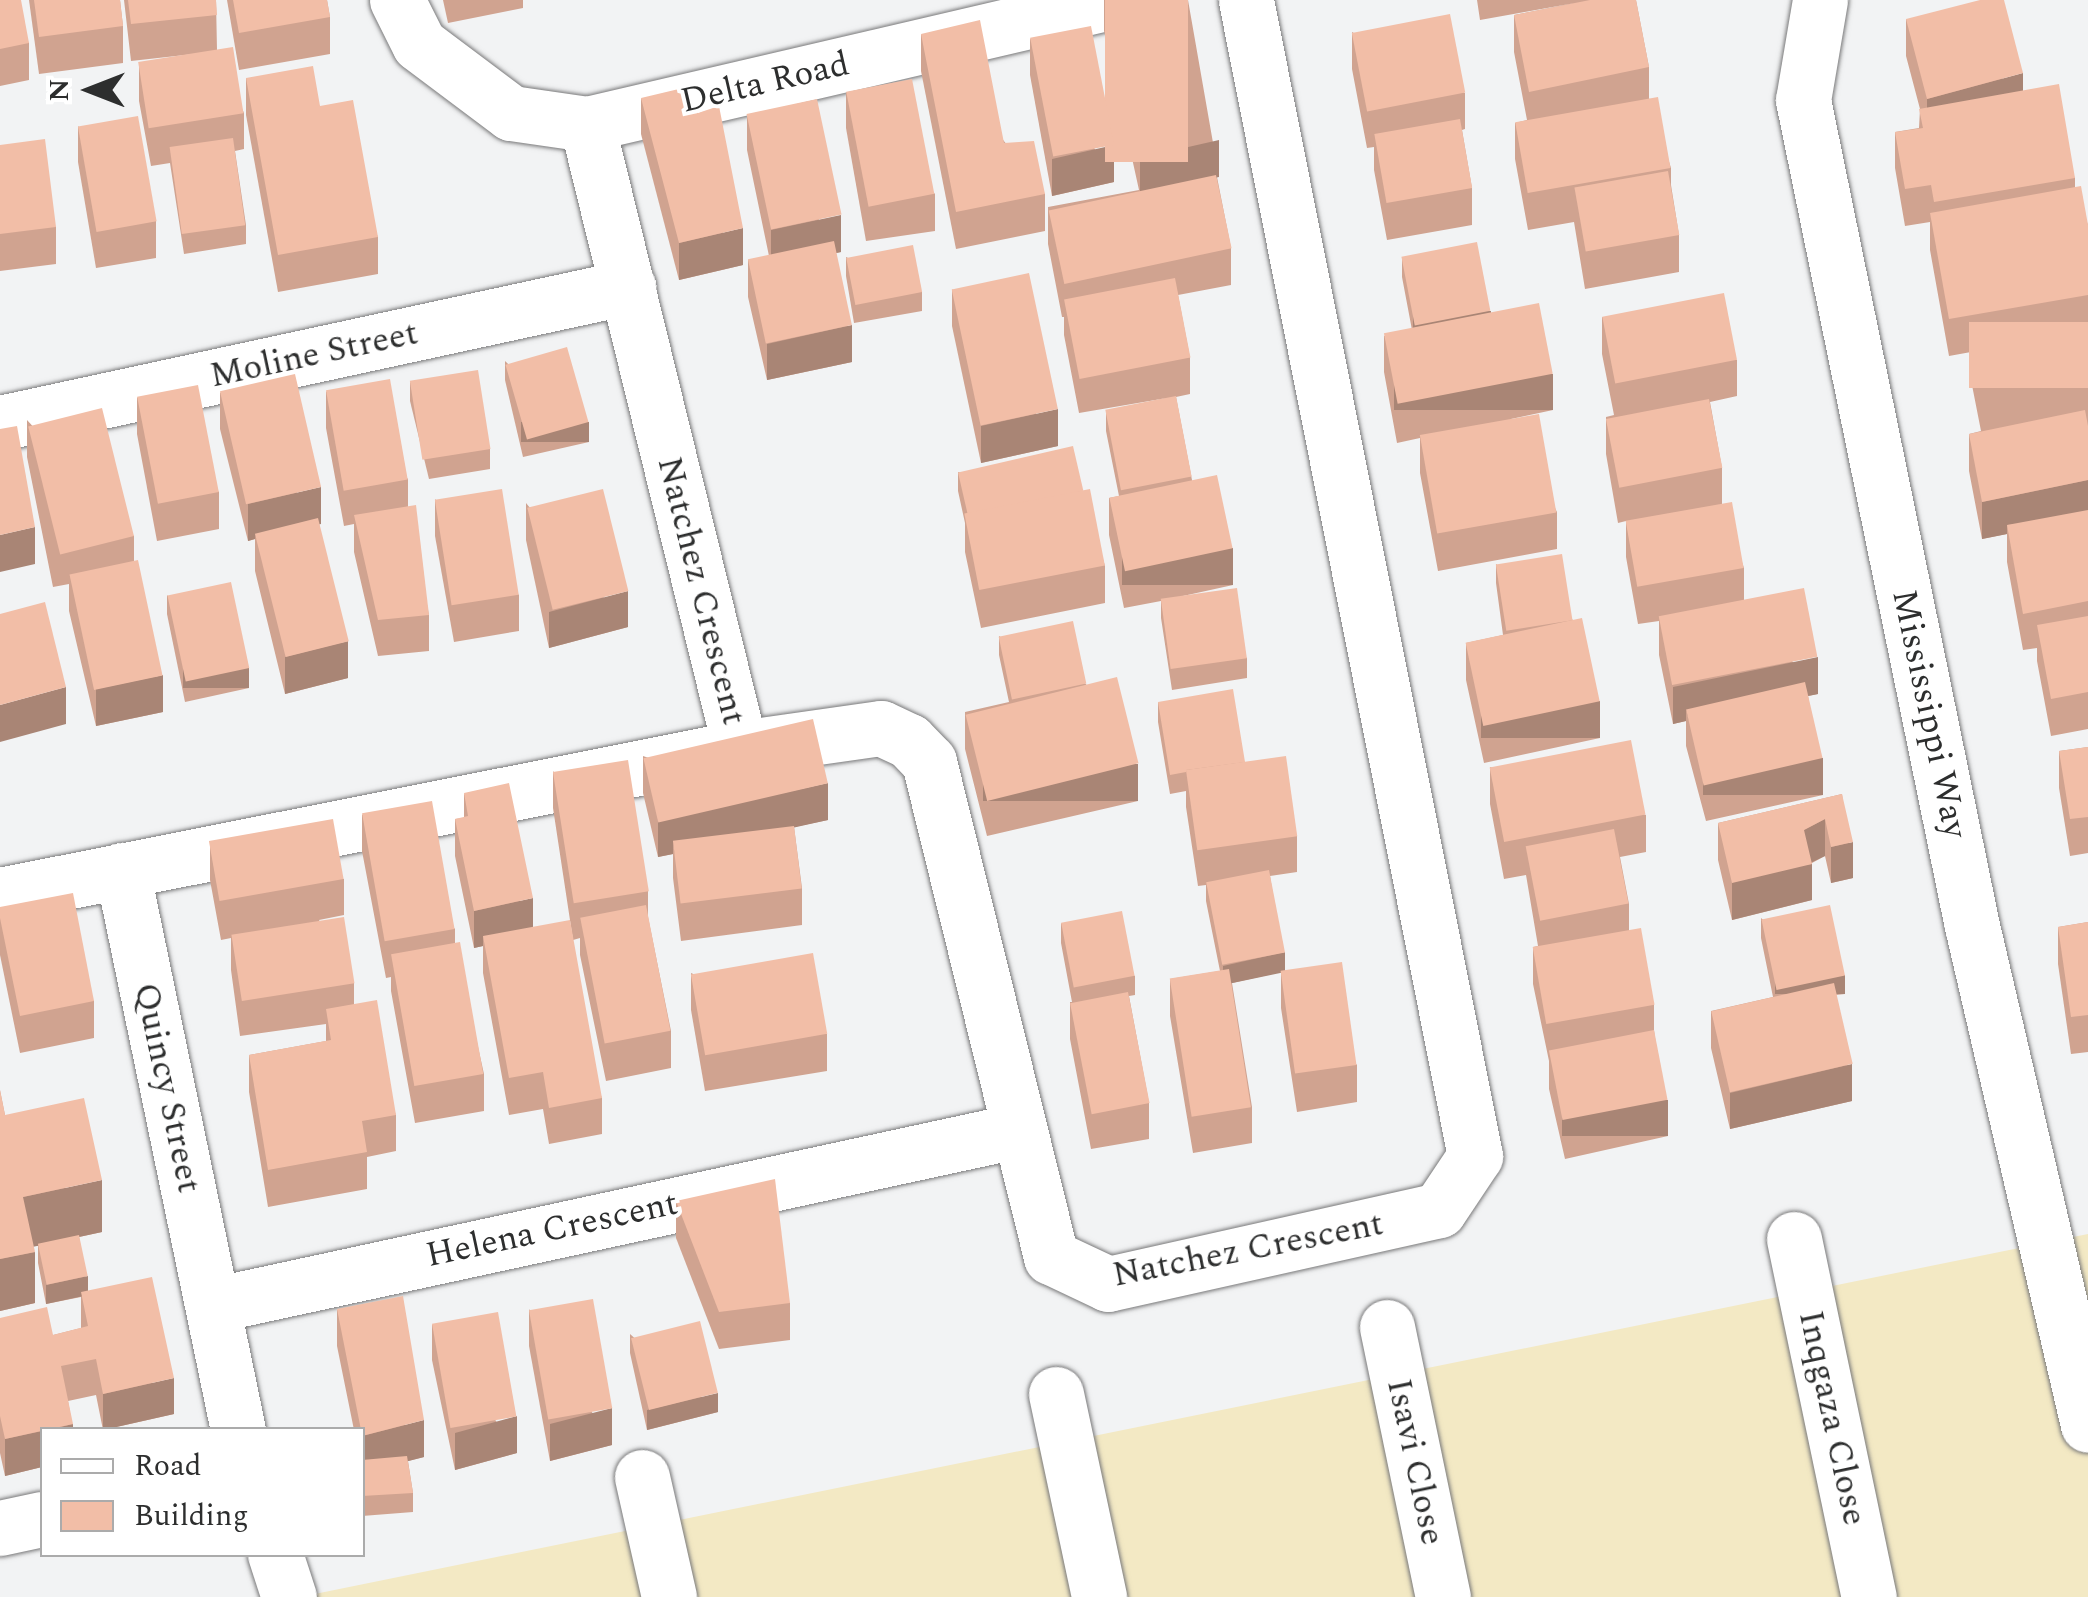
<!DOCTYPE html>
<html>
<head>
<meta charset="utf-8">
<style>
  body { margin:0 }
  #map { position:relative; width:2088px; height:1597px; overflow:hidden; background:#f2f3f4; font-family:Spectral,serif }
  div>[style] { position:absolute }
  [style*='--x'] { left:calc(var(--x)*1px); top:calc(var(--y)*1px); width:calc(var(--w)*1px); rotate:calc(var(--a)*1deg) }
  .sand>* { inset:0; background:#f3e9c4 }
  .roads { filter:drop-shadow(0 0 2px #79797a) drop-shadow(0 0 2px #79797a) }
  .minor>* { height:55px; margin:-27.5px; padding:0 27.5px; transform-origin:27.5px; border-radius:27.5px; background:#fff }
  .wall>* { inset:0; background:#d0a390 }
  .shaded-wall>* { inset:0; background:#a98575; transform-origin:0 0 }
  .building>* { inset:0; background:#f2bea7; transform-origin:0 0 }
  span { translate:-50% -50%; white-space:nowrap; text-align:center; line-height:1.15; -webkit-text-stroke:8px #fff; paint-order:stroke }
  .street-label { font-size:35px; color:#2d2e2e }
  .legend { position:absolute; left:40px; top:1427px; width:325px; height:130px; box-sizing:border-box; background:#fff; border:2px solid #ababab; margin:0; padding:12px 18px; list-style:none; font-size:30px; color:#2d2e2e }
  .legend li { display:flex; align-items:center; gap:20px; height:50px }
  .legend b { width:50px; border:2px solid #ababab }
  .north { position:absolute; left:40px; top:40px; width:100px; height:100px; -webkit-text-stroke:8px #fff; paint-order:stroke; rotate:270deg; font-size:28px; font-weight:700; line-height:40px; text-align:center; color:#2d2e2e }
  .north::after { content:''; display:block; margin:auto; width:35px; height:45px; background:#2d2e2e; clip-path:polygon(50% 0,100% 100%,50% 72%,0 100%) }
</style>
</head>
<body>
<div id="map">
  <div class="sand">
    <div style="clip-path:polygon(2088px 1234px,2088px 1597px,300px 1597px)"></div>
  </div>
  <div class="roads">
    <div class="minor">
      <div style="--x:397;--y:0;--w:49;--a:63.4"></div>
      <div style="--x:419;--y:44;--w:115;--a:36.9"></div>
      <div style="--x:511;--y:113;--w:77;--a:8.2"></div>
      <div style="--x:587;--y:124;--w:546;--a:-13.12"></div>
      <div style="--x:1820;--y:0;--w:101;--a:99.6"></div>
      <div style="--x:1803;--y:100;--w:843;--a:78.44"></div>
      <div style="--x:1972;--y:926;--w:512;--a:76.91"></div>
      <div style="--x:587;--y:124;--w:642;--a:76.22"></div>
      <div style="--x:740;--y:748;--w:142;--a:-8.1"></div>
      <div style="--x:881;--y:728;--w:31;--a:25"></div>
      <div style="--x:909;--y:741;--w:29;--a:46"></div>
      <div style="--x:929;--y:762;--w:510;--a:76.15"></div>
      <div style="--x:1051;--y:1257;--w:63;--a:25.3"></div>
      <div style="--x:1108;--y:1284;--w:339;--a:-12.6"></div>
      <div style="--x:1439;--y:1210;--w:65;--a:-56.3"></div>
      <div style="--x:1475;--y:1156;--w:1178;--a:-101.21"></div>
      <div style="--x:0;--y:423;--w:643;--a:-12.22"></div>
      <div style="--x:122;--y:870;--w:572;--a:78.3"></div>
      <div style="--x:0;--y:895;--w:732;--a:-11.26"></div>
      <div style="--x:1794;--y:1239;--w:366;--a:78.2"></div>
      <div style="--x:213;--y:1305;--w:822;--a:-12.23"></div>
      <div style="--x:1387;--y:1327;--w:276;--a:78.3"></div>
      <div style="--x:1056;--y:1394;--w:208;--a:78"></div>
      <div style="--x:642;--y:1477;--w:123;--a:77.3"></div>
      <div style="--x:0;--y:1528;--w:43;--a:-12.1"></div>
      <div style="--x:275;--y:1554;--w:45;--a:72"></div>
    </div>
  </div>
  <div class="wall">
    <div style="clip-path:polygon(0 0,29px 43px,29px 80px,0 86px)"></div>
    <div style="clip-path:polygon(29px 0,120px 0,123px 26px,123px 63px,39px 74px)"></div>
    <div style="clip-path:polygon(124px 0,216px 0,217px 50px,244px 113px,244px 149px,235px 151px,246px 225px,246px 244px,184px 254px,170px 163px,151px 166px,139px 101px,139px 64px,194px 54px,131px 61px)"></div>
    <div style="clip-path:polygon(227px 0,327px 0,330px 17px,330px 54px,239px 70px)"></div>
    <div style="clip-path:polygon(443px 0,523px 0,523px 8px,448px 23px)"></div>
    <div style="clip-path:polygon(1104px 0,1188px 0,1219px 177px,1217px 177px,1231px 248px,1231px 285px,1178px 295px,1190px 358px,1190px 394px,1176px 397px,1192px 480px,1233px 585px,1183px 596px,1247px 658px,1247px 678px,1172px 690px,1161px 618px,1161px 601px,1124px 608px,1109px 535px,1109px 498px,1119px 496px,1106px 431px,1106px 411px,1167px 398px,1079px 413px,1064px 335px,1064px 317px,1062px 317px,1048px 244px,1048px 207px,1139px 190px,1104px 31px)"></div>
    <div style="clip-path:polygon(1477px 0,1636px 0,1649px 67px,1649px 98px,1671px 168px,1671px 185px,1679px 235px,1679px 272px,1585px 289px,1574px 222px,1528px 230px,1515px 159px,1515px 123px,1527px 120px,1514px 52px,1514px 15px,1575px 3px,1480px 20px)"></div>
    <div style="clip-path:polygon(1906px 19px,2023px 91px,2075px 178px,2075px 187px,2088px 225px,2088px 729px,2051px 736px,2037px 661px,2037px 648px,2023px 650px,2007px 562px,2007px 534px,1982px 539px,1969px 471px,1969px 434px,1981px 431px,1971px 380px,1971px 352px,1949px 356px,1930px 250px,1930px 222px,1905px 226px,1895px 168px,1895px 132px,1919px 128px,1920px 109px,1906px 56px)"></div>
    <div style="clip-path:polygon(1352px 32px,1465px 93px,1465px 129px,1462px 130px,1472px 188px,1472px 225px,1387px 240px,1374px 170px,1374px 147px,1367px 148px,1352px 69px)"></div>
    <div style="clip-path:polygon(921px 34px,1045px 194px,1045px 231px,956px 249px,921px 71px)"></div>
    <div style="clip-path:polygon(1030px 38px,1114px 182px,1052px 196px,1030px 75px)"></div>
    <div style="clip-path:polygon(246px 78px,320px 106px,378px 237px,378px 274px,278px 292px,246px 115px)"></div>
    <div style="clip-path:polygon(846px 92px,935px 194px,935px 231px,866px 241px,846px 128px)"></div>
    <div style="clip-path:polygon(641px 98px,743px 265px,679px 280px,641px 134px)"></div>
    <div style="clip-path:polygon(747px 114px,841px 252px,836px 253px,852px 362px,767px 380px,748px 297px,748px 260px,769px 256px,747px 150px)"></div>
    <div style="clip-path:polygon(78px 126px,156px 221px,156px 258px,96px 268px,78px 162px)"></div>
    <div style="clip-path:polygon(0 145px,56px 227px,56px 264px,0 271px)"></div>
    <div style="clip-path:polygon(846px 257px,922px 292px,922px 311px,854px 323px,846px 276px)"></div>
    <div style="clip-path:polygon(1402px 258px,1491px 313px,1553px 410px,1511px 419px,1557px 512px,1557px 549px,1438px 571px,1420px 473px,1420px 438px,1397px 443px,1384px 372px,1384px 336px,1412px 330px,1402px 277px)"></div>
    <div style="clip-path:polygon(952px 289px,1058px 446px,981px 463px,952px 326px)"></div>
    <div style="clip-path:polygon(1602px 317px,1737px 360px,1737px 396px,1710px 402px,1722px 468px,1722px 504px,1744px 568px,1744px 600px,1818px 694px,1808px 696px,1823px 795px,1706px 821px,1686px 746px,1686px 721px,1673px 724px,1659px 655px,1659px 621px,1638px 624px,1626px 557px,1626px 521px,1618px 523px,1606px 454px,1606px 417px,1614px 415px,1602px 354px)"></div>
    <div style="clip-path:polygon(505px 361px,589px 442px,523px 457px,505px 380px)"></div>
    <div style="clip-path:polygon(410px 382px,490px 449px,490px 469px,429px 479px,410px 401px)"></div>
    <div style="clip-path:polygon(326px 391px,408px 479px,408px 507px,429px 615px,429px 651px,378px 656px,354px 552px,354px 524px,344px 526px,326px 428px)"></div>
    <div style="clip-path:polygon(220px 392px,321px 524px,319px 524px,348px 678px,285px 694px,255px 571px,255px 539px,248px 541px,220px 429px)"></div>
    <div style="clip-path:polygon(137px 397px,219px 492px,219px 529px,157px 541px,137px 434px)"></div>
    <div style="clip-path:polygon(27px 420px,134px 536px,134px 561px,163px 712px,96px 726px,69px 611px,69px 584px,53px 587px,27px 457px)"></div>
    <div style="clip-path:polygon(958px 472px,1083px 491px,1105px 566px,1105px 603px,981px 628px,965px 552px,965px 523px,958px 491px)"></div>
    <div style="clip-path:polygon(435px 499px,519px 595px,519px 631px,454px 642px,435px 536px)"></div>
    <div style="clip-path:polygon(526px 503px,628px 627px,549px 648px,526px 540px)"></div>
    <div style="clip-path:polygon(1496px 564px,1573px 620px,1600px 738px,1484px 763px,1466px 680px,1466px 643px,1503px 635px,1496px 583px)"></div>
    <div style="clip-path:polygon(167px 595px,249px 688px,185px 702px,167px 614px)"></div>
    <div style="clip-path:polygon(999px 636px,1086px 684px,1138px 801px,987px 836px,965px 749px,965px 712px,1009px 702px,999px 655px)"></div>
    <div style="clip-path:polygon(1158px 702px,1245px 762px,1297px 836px,1297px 872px,1270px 876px,1285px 971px,1357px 1065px,1357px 1102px,1297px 1112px,1281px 1008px,1281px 972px,1232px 983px,1252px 1107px,1252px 1143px,1193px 1153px,1170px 1016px,1170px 979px,1220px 971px,1206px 901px,1206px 885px,1198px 886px,1186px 807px,1186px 791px,1170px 794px,1158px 722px)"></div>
    <div style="clip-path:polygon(2088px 747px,2088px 853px,2070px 856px,2059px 788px,2059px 751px)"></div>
    <div style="clip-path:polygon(643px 756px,828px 820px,794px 827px,802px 888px,802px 925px,681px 941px,673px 878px,673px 854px,658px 857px,643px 793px)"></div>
    <div style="clip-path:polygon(1490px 767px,1646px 815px,1646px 852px,1620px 857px,1629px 904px,1629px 930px,1654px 1005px,1654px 1030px,1668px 1136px,1565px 1159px,1549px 1089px,1549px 1061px,1533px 984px,1533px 947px,1538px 946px,1526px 875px,1504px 879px,1490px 804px)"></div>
    <div style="clip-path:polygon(553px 771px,648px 891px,648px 917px,671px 1031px,671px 1068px,606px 1081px,580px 955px,580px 938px,573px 940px,553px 808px)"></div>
    <div style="clip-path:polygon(464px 793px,533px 927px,602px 1098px,602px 1134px,549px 1144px,543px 1109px,509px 1115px,483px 973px,483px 946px,474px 948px,455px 856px,455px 819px,464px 818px)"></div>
    <div style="clip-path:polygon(1842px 794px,1853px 878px,1831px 883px,1825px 856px,1812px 863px,1812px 900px,1732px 920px,1718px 860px,1718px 823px)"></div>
    <div style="clip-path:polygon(362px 814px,455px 929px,455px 943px,484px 1074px,484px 1111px,415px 1123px,391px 991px,391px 977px,386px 978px,362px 851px)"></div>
    <div style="clip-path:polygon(210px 844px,344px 879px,344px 915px,319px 920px,354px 983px,354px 1004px,396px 1115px,396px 1151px,367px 1157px,367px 1189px,268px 1207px,249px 1092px,249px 1055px,326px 1041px,326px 1024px,240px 1036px,231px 970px,231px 938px,221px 940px,210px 880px)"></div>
    <div style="clip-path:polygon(0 907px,94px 1001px,94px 1038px,20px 1053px,0 955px)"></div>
    <div style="clip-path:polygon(1761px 918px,1845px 994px,1836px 995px,1852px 1101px,1730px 1129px,1711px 1048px,1711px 1011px,1773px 997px,1761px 938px)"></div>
    <div style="clip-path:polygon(2088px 922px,2088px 1052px,2071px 1054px,2058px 964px,2058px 927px)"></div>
    <div style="clip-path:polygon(1061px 923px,1135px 976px,1135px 995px,1129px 996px,1149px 1103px,1149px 1139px,1091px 1149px,1070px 1039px,1070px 1002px,1072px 1002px,1061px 943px)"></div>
    <div style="clip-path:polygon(691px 973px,827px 1034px,827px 1071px,705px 1091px,691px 1010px)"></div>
    <div style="clip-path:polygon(0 1090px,5px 1115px,102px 1232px,79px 1237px,88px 1291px,174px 1414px,103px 1430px,96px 1395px,68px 1401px,73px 1430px,42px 1430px,42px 1467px,5px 1476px,0 1453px,0 1318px,53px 1335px,81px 1328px,81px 1297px,46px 1304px,38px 1263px,38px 1246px,34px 1246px,35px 1303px,0 1311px)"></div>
    <div style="clip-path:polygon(676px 1201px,790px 1303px,790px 1340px,719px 1349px,676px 1238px)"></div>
    <div style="clip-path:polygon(337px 1309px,424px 1457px,408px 1461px,413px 1493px,413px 1512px,362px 1516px,362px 1430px,354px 1430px,337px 1346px)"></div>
    <div style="clip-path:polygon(529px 1309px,612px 1445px,550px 1461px,529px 1346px)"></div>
    <div style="clip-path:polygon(432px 1324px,517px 1453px,455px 1470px,432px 1360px)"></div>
    <div style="clip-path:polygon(630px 1334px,718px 1412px,647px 1430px,630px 1353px)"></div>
  </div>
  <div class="shaded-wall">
    <div style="clip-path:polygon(2023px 73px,2023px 110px,1927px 135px,1927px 99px)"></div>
    <div style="clip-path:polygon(1219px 140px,1219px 177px,1140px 195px,1140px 158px)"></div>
    <div style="clip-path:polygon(1114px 145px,1114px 182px,1052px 196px,1052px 159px)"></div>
    <div style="clip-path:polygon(841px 215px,841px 252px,771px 267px,771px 230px)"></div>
    <div style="clip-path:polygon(743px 228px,743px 265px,679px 280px,679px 243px)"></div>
    <div style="left:1491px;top:311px;width:19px;height:78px;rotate:90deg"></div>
    <div style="clip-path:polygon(852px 325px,852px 362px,767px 380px,767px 344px)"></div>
    <div style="left:1553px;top:374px;width:36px;height:159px;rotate:90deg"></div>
    <div style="clip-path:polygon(1058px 409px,1058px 446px,981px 463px,981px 426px)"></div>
    <div style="left:589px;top:422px;width:20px;height:68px;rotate:90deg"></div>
    <div style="clip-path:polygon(2088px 480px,2088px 517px,2007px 525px,2007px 534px,1982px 539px,1982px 502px)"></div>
    <div style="clip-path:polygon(321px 487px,321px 524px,256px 539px,255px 534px,255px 539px,248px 541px,248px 504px)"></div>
    <div style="clip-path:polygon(35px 527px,35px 564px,0 572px,0 535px)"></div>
    <div style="left:1233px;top:548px;width:37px;height:111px;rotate:90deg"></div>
    <div style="clip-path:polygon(628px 591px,628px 627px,549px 648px,549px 612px)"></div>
    <div style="clip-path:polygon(348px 641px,348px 678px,285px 694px,285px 657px)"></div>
    <div style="clip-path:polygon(1818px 657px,1818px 694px,1689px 720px,1686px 709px,1686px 721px,1673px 724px,1673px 687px)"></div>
    <div style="left:249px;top:668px;width:20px;height:66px;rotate:90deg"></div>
    <div style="clip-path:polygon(163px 675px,163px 712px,96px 726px,96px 689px)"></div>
    <div style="clip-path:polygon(66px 687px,66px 724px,0 742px,0 705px)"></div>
    <div style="left:1600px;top:701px;width:37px;height:119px;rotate:90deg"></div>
    <div style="left:1823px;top:758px;width:37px;height:120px;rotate:90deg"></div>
    <div style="left:1138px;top:764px;width:37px;height:155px;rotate:90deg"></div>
    <div style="clip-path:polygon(828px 783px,828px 820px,675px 854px,673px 842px,673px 854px,658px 857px,658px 820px)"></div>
    <div style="clip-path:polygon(1825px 819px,1825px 856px,1806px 865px,1812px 864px,1812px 900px,1732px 920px,1732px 883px,1804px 830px)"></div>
    <div style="clip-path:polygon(1853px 842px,1853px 878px,1831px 883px,1831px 847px)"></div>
    <div style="clip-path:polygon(533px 898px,533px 935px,483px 936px,483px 946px,474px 948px,474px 911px)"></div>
    <div style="clip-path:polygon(1285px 952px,1285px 972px,1223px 985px,1223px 966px)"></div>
    <div style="left:1845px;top:975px;width:19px;height:70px;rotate:90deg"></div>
    <div style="clip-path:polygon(1852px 1064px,1852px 1101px,1730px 1129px,1730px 1093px)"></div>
    <div style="left:1668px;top:1100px;width:36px;height:106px;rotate:90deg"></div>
    <div style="clip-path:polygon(102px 1180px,102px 1232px,23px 1249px,23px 1197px)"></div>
    <div style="clip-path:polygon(35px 1252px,35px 1303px,0 1311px,0 1259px)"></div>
    <div style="clip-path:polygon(88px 1276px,88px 1295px,46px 1304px,46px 1285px)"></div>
    <div style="clip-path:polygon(174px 1378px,174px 1414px,103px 1430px,103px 1394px)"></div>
    <div style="clip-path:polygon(718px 1393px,718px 1412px,647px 1430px,647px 1410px)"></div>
    <div style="clip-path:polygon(612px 1408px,612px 1445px,550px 1461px,550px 1424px)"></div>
    <div style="clip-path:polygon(517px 1416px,517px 1453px,455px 1470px,455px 1433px)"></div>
    <div style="clip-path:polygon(424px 1420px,424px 1457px,362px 1473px,362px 1436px)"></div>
    <div style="clip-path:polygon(73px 1424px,73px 1430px,48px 1430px)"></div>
    <div style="clip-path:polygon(42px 1431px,42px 1467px,5px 1476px,5px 1439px)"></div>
  </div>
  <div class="building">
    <div style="clip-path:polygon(0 0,21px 0,29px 43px,0 49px)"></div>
    <div style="clip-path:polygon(34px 0,120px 0,123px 26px,39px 37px)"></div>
    <div style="clip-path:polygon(128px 0,216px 0,217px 15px,131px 24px)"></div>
    <div style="clip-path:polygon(233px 0,327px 0,330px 17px,239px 33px)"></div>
    <div style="left:1105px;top:0;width:83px;height:162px"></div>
    <div style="clip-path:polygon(1590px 0,1636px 0,1649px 67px,1529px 92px,1514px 15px)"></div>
    <div style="clip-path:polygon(1980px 0,2004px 0,2023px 73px,1927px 99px,1906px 19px)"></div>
    <div style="left:1450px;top:14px;width:80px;height:100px;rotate:79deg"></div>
    <div style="clip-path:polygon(980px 20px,1004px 143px,1034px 141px,1045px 194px,956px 212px,921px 34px)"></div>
    <div style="left:1091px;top:26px;width:121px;height:62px;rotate:79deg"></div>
    <div style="left:233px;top:47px;width:67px;height:96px;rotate:81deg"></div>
    <div style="clip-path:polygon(313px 66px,320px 106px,353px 100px,378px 237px,278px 255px,246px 78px)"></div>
    <div style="left:912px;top:79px;width:117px;height:67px;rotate:79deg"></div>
    <div style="clip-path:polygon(2059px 84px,2075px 178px,1934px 202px,1931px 185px,1905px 189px,1895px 132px,1923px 128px,1919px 109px)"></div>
    <div style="clip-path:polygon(683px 88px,698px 113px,719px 106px,743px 228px,679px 243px,641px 98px)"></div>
    <div style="left:1658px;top:97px;width:72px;height:145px;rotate:80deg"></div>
    <div style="left:817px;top:99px;width:118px;height:72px;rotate:78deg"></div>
    <div style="left:138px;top:116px;width:107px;height:61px;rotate:80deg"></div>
    <div style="left:1460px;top:119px;width:70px;height:87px;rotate:80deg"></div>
    <div style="left:233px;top:138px;width:88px;height:64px;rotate:82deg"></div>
    <div style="clip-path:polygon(45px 139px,56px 227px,0 234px,0 145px)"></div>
    <div style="left:1668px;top:171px;width:65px;height:95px;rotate:80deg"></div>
    <div style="left:1216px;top:175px;width:75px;height:171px;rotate:78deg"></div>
    <div style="clip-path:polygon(2081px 186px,2088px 225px,2088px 295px,1949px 319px,1930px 213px)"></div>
    <div style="left:834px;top:241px;width:86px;height:88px;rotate:78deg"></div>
    <div style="left:1477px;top:242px;width:70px;height:77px;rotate:79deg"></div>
    <div style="left:913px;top:245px;width:48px;height:68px;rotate:79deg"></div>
    <div style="left:1029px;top:273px;width:139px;height:79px;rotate:78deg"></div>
    <div style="left:1175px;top:278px;width:81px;height:113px;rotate:79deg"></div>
    <div style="left:1724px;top:293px;width:68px;height:124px;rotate:79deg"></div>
    <div style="left:1539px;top:303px;width:72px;height:158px;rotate:79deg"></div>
    <div style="left:2088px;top:322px;width:66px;height:119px;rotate:90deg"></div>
    <div style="left:567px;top:347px;width:78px;height:64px;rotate:74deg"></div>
    <div style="left:478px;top:370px;width:80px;height:69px;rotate:81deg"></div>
    <div style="left:295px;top:374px;width:116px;height:77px;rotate:77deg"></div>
    <div style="left:390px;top:379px;width:102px;height:65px;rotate:80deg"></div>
    <div style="left:198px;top:385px;width:109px;height:62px;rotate:79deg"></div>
    <div style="left:1176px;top:396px;width:82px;height:72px;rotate:79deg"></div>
    <div style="left:1709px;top:399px;width:70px;height:105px;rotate:79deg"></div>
    <div style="left:102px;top:408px;width:132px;height:76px;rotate:76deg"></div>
    <div style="clip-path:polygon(2085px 410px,2088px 426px,2088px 480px,1982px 502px,1969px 434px)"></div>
    <div style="left:1539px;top:414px;width:100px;height:121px;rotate:80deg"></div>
    <div style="clip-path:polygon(17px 426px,35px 527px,0 535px,0 429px)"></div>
    <div style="left:1073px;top:446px;width:46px;height:118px;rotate:77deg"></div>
    <div style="left:1217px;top:475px;width:75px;height:110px;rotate:78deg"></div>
    <div style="left:502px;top:489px;width:107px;height:68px;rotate:81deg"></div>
    <div style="left:603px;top:489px;width:105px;height:78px;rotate:76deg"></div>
    <div style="left:1090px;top:489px;width:78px;height:128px;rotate:79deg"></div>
    <div style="left:1732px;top:502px;width:67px;height:108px;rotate:80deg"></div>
    <div style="clip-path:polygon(416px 505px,429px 615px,378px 620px,354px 515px)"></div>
    <div style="clip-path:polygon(2088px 510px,2088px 601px,2023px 614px,2007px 525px)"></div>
    <div style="left:318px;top:518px;width:127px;height:65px;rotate:76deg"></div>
    <div style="left:1562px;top:554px;width:67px;height:67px;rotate:81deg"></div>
    <div style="left:138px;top:560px;width:118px;height:70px;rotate:78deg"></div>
    <div style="left:231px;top:582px;width:88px;height:65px;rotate:78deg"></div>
    <div style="left:1237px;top:588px;width:71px;height:77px;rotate:82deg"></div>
    <div style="left:1804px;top:588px;width:70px;height:148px;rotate:79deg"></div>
    <div style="clip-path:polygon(45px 602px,66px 687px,0 705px,0 614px)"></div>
    <div style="clip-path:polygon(2088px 616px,2088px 692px,2051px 699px,2037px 625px)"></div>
    <div style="left:1582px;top:618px;width:85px;height:119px;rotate:78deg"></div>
    <div style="left:1073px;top:621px;width:64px;height:76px;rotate:78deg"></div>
    <div style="left:1117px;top:677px;width:89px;height:156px;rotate:76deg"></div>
    <div style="left:1805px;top:682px;width:78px;height:122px;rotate:77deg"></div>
    <div style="clip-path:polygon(1233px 689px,1245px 762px,1186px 770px,1186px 772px,1170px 775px,1158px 702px)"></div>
    <div style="left:813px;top:719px;width:66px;height:174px;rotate:77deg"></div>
    <div style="left:1631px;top:740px;width:76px;height:144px;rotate:79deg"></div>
    <div style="clip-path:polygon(2088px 747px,2088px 817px,2070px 819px,2059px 751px)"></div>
    <div style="left:1286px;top:756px;width:81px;height:101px;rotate:82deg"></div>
    <div style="left:628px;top:760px;width:133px;height:76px;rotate:81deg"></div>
    <div style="clip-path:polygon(509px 783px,533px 898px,474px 911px,455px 819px,468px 816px,464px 793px)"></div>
    <div style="clip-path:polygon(1842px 794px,1853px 842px,1831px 847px,1825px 819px,1804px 830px,1812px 864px,1732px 883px,1718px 823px)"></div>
    <div style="left:432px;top:801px;width:130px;height:71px;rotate:80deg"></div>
    <div style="left:333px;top:819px;width:61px;height:126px;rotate:80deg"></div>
    <div style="left:794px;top:826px;width:63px;height:122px;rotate:83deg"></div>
    <div style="left:1614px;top:829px;width:76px;height:90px;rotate:79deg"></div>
    <div style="left:1269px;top:870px;width:84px;height:64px;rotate:79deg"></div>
    <div style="clip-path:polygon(73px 893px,94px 1001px,20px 1016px,0 918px,0 907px)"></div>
    <div style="left:646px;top:905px;width:128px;height:67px;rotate:79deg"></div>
    <div style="left:1830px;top:905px;width:72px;height:70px;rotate:78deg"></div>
    <div style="left:1122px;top:911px;width:66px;height:62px;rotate:79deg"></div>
    <div style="left:344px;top:917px;width:67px;height:114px;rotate:81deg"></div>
    <div style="clip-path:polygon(570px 920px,602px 1098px,549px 1108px,543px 1072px,509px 1078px,483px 936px)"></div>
    <div style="clip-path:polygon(2088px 922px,2088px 1015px,2071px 1017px,2058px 927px)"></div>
    <div style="left:1641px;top:928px;width:78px;height:110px;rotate:80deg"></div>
    <div style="left:460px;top:942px;width:134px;height:70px;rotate:80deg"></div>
    <div style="left:813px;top:953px;width:82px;height:124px;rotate:80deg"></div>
    <div style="left:1342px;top:962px;width:104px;height:62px;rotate:82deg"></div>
    <div style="left:1229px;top:969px;width:140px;height:60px;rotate:81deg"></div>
    <div style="left:1834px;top:983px;width:83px;height:126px;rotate:77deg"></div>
    <div style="left:1128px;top:992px;width:113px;height:59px;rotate:79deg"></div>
    <div style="clip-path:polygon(377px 1000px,396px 1115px,362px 1121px,367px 1152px,268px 1170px,249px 1055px,331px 1040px,326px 1009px)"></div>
    <div style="left:1654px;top:1030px;width:71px;height:107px;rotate:79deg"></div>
    <div style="clip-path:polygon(0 1090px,5px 1115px,84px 1098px,102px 1180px,23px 1197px,35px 1252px,0 1259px)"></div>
    <div style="clip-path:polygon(775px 1179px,790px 1303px,719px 1312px,676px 1201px)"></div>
    <div style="left:79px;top:1235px;width:42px;height:42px;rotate:78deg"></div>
    <div style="clip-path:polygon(152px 1277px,174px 1378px,103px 1394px,96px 1359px,61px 1366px,73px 1424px,5px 1439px,0 1416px,0 1318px,47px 1307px,53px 1335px,88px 1326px,81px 1292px)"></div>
    <div style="clip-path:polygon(403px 1296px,424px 1420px,362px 1436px,362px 1430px,361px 1430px,337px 1309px)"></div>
    <div style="left:593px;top:1299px;width:111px;height:65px;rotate:80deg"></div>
    <div style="left:498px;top:1312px;width:106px;height:67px;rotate:80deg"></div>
    <div style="left:700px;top:1321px;width:74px;height:71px;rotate:76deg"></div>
    <div style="clip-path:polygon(407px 1456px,413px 1493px,362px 1496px,362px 1460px)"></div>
  </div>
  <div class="street-label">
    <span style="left:765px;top:83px;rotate:-13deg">Delta Road</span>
    <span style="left:314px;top:355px;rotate:-12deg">Moline Street</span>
    <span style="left:701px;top:591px;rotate:76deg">Natchez Crescent</span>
    <span style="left:1929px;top:714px;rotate:78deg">Mississippi Way</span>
    <span style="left:167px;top:1088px;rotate:78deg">Quincy Street</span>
    <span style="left:552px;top:1230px;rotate:-12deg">Helena Crescent</span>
    <span style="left:1248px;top:1250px;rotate:-11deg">Natchez Crescent</span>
    <span style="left:1832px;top:1418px;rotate:78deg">Inqgaza Close</span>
    <span style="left:1415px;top:1462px;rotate:78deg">Isavi Close</span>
  </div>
  <ul class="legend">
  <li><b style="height:12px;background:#fff"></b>Road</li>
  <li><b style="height:28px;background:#f2bea7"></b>Building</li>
  </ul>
  <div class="north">N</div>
</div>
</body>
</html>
